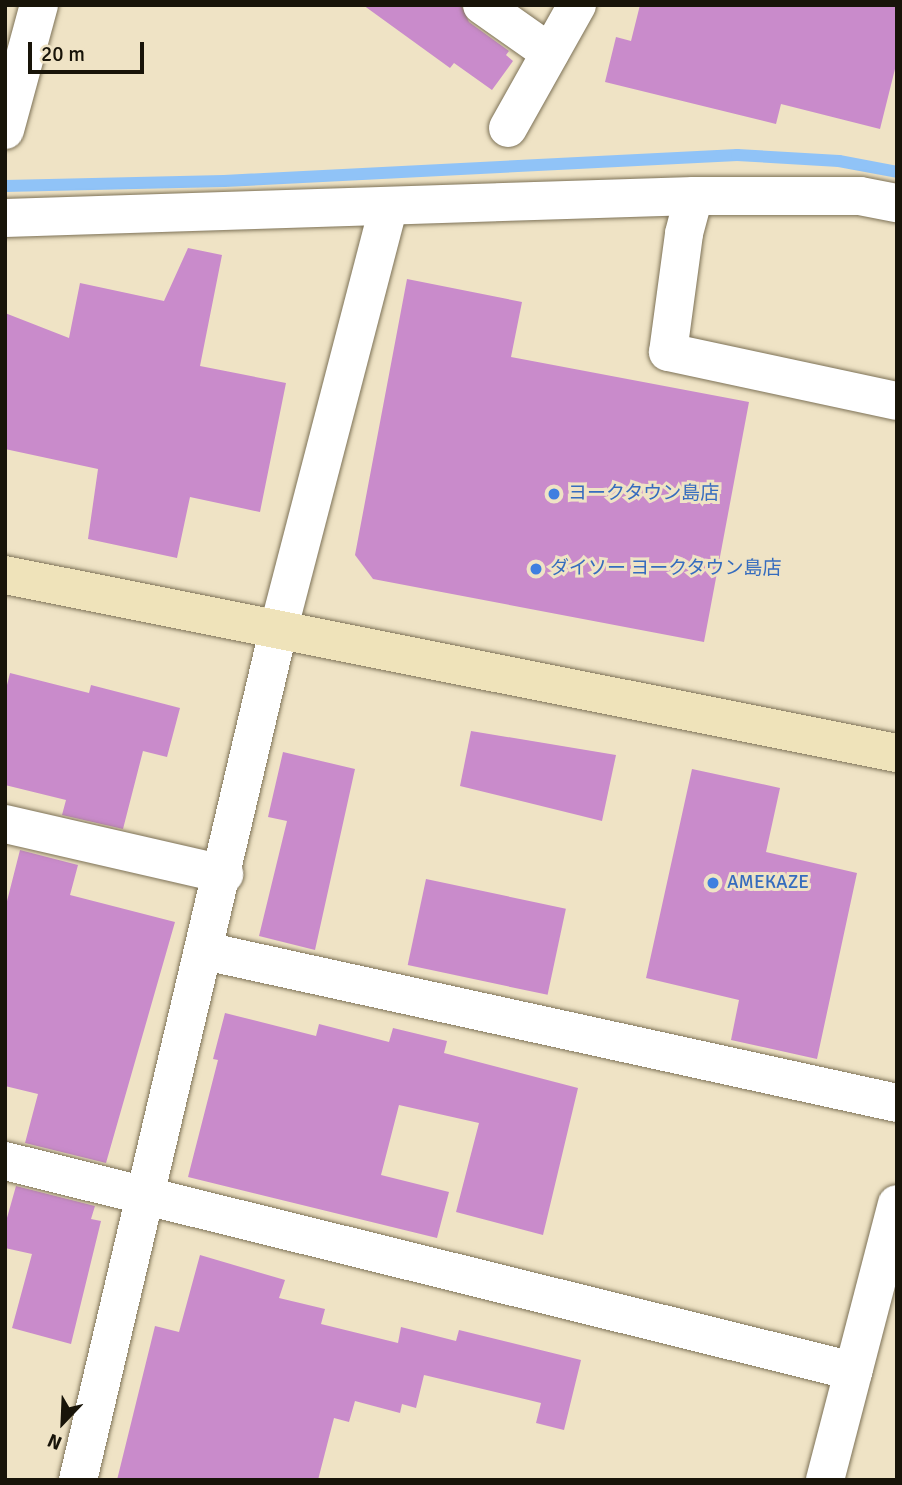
<!DOCTYPE html>
<html>
<head>
<meta charset="utf-8">
<style>
  body { margin:0 }
  #map { position:relative; width:902px; height:1485px; overflow:hidden; background:#efe3c5; font-family:Signika,"Noto Sans JP",sans-serif }
  div>[style] { position:absolute }
  [style*='--x'] { left:calc(var(--x)*1px); top:calc(var(--y)*1px); width:calc(var(--w)*1px); rotate:calc(var(--a)*1deg) }
  .stream>* { height:12px; margin:-6px; padding:0 6px; transform-origin:6px; border-radius:6px; background:#90c3f7 }
  .building>* { inset:0; background:#c98bcb; transform-origin:0 0 }
  .roads { filter:drop-shadow(0 0 2px #7d7257) drop-shadow(0 0 2px #7d7257) }
  .street>* { height:38px; margin:-19px; padding:0 19px; transform-origin:19px; border-radius:19px; background:#fff }
  .secondary>* { height:38px; margin:-19px; padding:0 19px; transform-origin:19px; border-radius:19px; background:#efe3ba }
  .dots>* { width:19px; height:19px; translate:-50% -50%; box-sizing:border-box; border:4px solid #efe3c5; border-radius:50% }
  span { translate:-50% -50%; white-space:nowrap; text-align:center; line-height:1.15; -webkit-text-stroke:6px #efe3c5; paint-order:stroke }
  .shop-label { font-size:19px; color:#366cbe }
  .left { translate:0 -50%; text-align:left }
  .frame { position:absolute; inset:0; border:7px solid #181409; pointer-events:none }
  .north { position:absolute; left:28px; top:1387px; width:70px; height:70px; -webkit-text-stroke:5px #efe3c5; paint-order:stroke; rotate:203deg; font-size:19px; font-weight:700; line-height:28px; text-align:center; color:#181409 }
  .north::after { content:''; display:block; margin:auto; width:24px; height:32px; background:#181409; clip-path:polygon(50% 0,100% 100%,50% 72%,0 100%) }
  .scale { position:absolute; left:28px; top:42px; width:116px; height:32px; box-sizing:border-box; border:4px solid #181409; border-top:0; padding-left:9px; font-size:21px; line-height:24px; white-space:nowrap; color:#181409; -webkit-text-stroke:5px #efe3c5; paint-order:stroke }
</style>
</head>
<body>
<div id="map">
  <div class="stream">
    <div style="--x:5;--y:186;--w:219;--a:-1.3"></div>
    <div style="--x:224;--y:181;--w:514;--a:-2.9"></div>
    <div style="--x:737;--y:155;--w:102;--a:3.4"></div>
    <div style="--x:839;--y:161;--w:59;--a:10.7"></div>
  </div>
  <div class="building">
    <div style="clip-path:polygon(363px 5px,461px 5px,469px 22px,509px 51px,506px 55px,513px 61px,492px 90px,454px 63px,450px 68px)"></div>
    <div style="clip-path:polygon(640px 5px,897px 5px,897px 61px,880px 129px,781px 104px,776px 124px,605px 82px,616px 37px,631px 41px)"></div>
    <div style="clip-path:polygon(188px 248px,222px 255px,200px 366px,286px 383px,260px 512px,190px 497px,177px 558px,88px 539px,98px 469px,5px 449px,5px 313px,69px 338px,80px 283px,164px 301px)"></div>
    <div style="clip-path:polygon(407px 279px,522px 302px,511px 357px,749px 402px,704px 642px,373px 579px,355px 555px)"></div>
    <div style="clip-path:polygon(10px 673px,89px 693px,91px 685px,180px 708px,167px 757px,143px 751px,123px 829px,62px 815px,66px 800px,5px 785px,5px 693px)"></div>
    <div style="clip-path:polygon(471px 731px,616px 755px,602px 821px,460px 786px)"></div>
    <div style="clip-path:polygon(283px 752px,355px 769px,315px 950px,259px 936px,287px 821px,268px 817px)"></div>
    <div style="clip-path:polygon(692px 769px,780px 788px,766px 852px,857px 873px,817px 1059px,731px 1040px,739px 1000px,646px 978px)"></div>
    <div style="clip-path:polygon(20px 850px,78px 865px,70px 895px,175px 922px,106px 1163px,25px 1143px,38px 1094px,5px 1086px,5px 909px)"></div>
    <div style="left:426px;top:879px;width:143px;height:88px;rotate:12deg"></div>
    <div style="clip-path:polygon(225px 1013px,316px 1036px,319px 1024px,389px 1042px,393px 1028px,447px 1041px,444px 1053px,578px 1088px,543px 1235px,456px 1212px,479px 1123px,399px 1105px,381px 1175px,449px 1192px,437px 1238px,188px 1177px,218px 1060px,213px 1059px)"></div>
    <div style="clip-path:polygon(16px 1186px,95px 1206px,91px 1219px,101px 1221px,71px 1344px,12px 1328px,32px 1254px,5px 1248px,5px 1225px)"></div>
    <div style="clip-path:polygon(200px 1255px,285px 1280px,279px 1298px,325px 1309px,321px 1324px,398px 1343px,401px 1327px,456px 1341px,459px 1330px,581px 1360px,564px 1430px,536px 1423px,541px 1403px,424px 1375px,416px 1408px,402px 1404px,400px 1413px,355px 1401px,349px 1422px,334px 1418px,318px 1480px,117px 1480px,155px 1326px,179px 1332px)"></div>
  </div>
  <div class="roads">
    <div class="street">
      <div style="--x:482;--y:5;--w:83;--a:35.2"></div>
      <div style="--x:508;--y:128;--w:141;--a:-60.7"></div>
      <div style="--x:5;--y:130;--w:130;--a:-74.8"></div>
      <div style="--x:694;--y:196;--w:39;--a:105"></div>
      <div style="--x:684;--y:234;--w:119;--a:97.7"></div>
      <div style="--x:668;--y:352;--w:234;--a:12.1"></div>
      <div style="--x:5;--y:218;--w:689;--a:-1.83"></div>
      <div style="--x:694;--y:196;--w:166;--a:0"></div>
      <div style="--x:860;--y:196;--w:38;--a:11"></div>
      <div style="--x:5;--y:824;--w:225;--a:12.9"></div>
      <div style="--x:205;--y:951;--w:708;--a:12.39"></div>
      <div style="--x:5;--y:1161;--w:874;--a:13.91"></div>
      <div style="--x:78;--y:1480;--w:872;--a:-76.74"></div>
      <div style="--x:278;--y:631;--w:437;--a:-75.4"></div>
      <div style="--x:825;--y:1480;--w:285;--a:-75.4"></div>
    </div>
    <div class="secondary">
      <div style="--x:5;--y:575;--w:910;--a:11.29"></div>
    </div>
  </div>
  <div class="dots">
    <div style="left:554px;top:494px;background:#3f7fe0"></div>
    <div style="left:536px;top:569px;background:#3f7fe0"></div>
    <div style="left:713px;top:883px;background:#3f7fe0"></div>
  </div>
  <div class="shop-label">
    <span class="left" style="left:568px;top:494px">ヨークタウン島店</span>
    <span class="left" style="left:550px;top:569px">ダイソー ヨークタウン島店</span>
    <span class="left" style="left:727px;top:883px">AMEKAZE</span>
  </div>
  <div class="frame"></div>
  <div class="north">N</div>
  <div class="scale">20 m</div>
</div>
</body>
</html>
